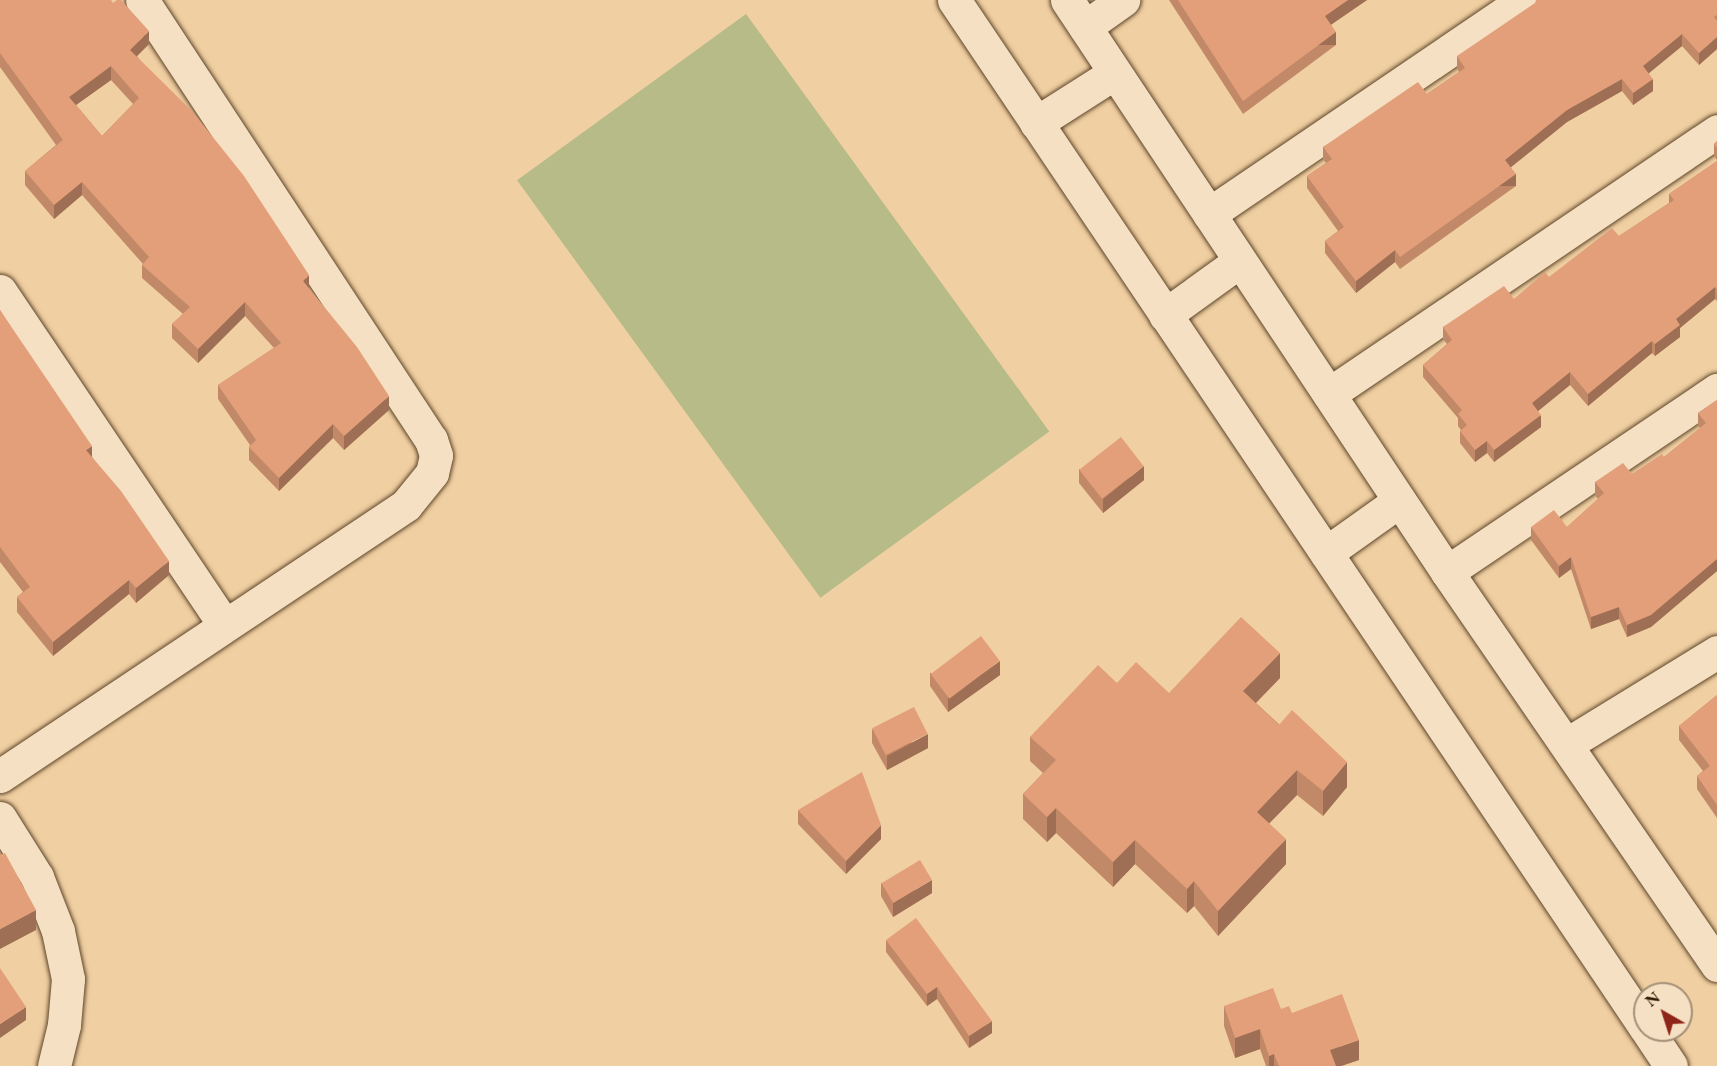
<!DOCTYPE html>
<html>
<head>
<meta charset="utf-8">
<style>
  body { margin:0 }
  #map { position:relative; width:1717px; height:1066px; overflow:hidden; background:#f0cfa2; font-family:"EB Garamond",serif }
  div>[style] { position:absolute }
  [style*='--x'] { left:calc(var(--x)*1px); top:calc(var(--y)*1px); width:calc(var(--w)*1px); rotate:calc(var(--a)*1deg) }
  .green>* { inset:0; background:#b6bb88; transform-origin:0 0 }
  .roads { filter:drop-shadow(0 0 2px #5e462a) drop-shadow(0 0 2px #5e462a) }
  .minor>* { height:33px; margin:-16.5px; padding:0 16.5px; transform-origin:16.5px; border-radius:16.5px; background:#f5e0c3 }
  .wall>* { inset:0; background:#c28968 }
  .shaded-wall>* { inset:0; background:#9e6f55; transform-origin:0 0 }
  .building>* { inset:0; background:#e29f79; transform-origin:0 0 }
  span { translate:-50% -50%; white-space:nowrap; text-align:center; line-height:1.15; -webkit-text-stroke:4.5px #f5e0c3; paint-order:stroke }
  .north { position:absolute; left:1633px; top:982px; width:60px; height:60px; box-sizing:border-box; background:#f5e0c3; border:2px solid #a59076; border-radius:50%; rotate:321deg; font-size:16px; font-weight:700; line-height:24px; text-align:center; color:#2d1802 }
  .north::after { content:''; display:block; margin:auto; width:21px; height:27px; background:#8f2418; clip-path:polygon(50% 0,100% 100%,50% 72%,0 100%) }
</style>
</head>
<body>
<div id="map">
  <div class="green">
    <div style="left:746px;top:14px;width:516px;height:283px;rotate:54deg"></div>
  </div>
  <div class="roads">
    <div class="minor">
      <div style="--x:954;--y:0;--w:1238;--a:56.07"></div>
      <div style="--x:1067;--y:0;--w:687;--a:56.4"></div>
      <div style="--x:1447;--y:572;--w:477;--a:55.5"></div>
      <div style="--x:1085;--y:27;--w:47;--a:-35.4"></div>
      <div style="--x:1036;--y:123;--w:91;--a:-32.5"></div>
      <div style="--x:1209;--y:214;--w:381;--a:-34.2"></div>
      <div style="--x:0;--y:291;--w:401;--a:56.1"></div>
      <div style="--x:1165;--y:315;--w:92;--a:-35.8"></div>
      <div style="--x:1329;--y:394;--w:469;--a:-34.1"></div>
      <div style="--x:1326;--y:553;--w:90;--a:-35.5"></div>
      <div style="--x:1447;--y:572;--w:326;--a:-34"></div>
      <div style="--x:1567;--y:744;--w:176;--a:-31.5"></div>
      <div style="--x:0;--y:776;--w:488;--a:-33.7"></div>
      <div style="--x:406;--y:505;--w:41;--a:-50.9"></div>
      <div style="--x:432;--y:473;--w:18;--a:-77"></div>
      <div style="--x:436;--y:455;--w:16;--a:-108"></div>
      <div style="--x:431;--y:440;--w:526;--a:-123.3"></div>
      <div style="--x:0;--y:818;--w:70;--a:57.9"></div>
      <div style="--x:37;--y:877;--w:58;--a:68.7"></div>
      <div style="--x:58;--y:931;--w:49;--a:78.2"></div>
      <div style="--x:68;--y:979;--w:46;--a:95"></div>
      <div style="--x:64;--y:1025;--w:42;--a:103.7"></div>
      <div style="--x:1647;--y:1030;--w:43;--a:56.3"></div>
    </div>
  </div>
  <div class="wall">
    <div style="clip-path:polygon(evenodd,0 0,149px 44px,137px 56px,309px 289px,389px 410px,344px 450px,333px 438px,279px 491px,249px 460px,249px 447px,250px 445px,218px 399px,218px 385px,274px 348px,245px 316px,198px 363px,172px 338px,172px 324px,183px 314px,142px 278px,142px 265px,143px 264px,82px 195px,54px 219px,25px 185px,25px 171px,56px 145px,0 67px,0 0,111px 80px,133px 104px,102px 136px,76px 105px,111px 80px)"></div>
    <div style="clip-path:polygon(1169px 0,1367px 0,1331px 24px,1336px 45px,1243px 114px)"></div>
    <div style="clip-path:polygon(1717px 0,1717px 49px,1699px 65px,1682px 46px,1649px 73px,1653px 91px,1633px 105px,1622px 91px,1567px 122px,1511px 167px,1516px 186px,1400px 269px,1395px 262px,1356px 293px,1325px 253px,1325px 241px,1338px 231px,1307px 188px,1307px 176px,1326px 163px,1323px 159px,1323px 147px,1427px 94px,1459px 72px,1457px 68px,1457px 56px)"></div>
    <div style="clip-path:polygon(1717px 141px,1717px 160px,1714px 156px,1714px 144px)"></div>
    <div style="clip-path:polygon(1717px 161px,1717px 301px,1715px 299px,1680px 328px,1680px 337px,1655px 356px,1652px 353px,1588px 406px,1570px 385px,1538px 411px,1541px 427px,1494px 462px,1487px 453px,1475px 462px,1460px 443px,1460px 431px,1461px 430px,1458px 426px,1458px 418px,1423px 377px,1423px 365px,1447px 344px,1443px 339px,1443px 327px,1514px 299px,1549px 277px,1619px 236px,1669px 203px,1669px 194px)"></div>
    <div style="clip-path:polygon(0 310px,92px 457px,169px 575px,136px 603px,129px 594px,53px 656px,17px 612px,17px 597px,23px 592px,0 562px)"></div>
    <div style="clip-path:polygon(1717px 400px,1717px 571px,1651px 627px,1627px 637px,1619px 619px,1591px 629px,1571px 569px,1559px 578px,1531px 540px,1531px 527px,1567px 527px,1598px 499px,1595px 495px,1595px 482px,1632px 474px,1664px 457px,1700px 428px,1698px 426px,1698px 413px)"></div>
    <div style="clip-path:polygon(1079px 469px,1144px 480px,1103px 513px,1079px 483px)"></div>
    <div style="clip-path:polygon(930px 673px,1000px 675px,948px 712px,930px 686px)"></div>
    <div style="clip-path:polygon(1280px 678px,1256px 703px,1347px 787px,1323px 816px,1297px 795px,1269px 823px,1286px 864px,1218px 936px,1194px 906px,1187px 913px,1135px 864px,1113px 887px,1056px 833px,1047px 842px,1023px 819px,1023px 794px,1043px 773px,1030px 761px,1030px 737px,1117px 683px,1169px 693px)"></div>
    <div style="clip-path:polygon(1717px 695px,1717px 818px,1697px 789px,1697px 776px,1703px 771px,1679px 740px,1679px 726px)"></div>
    <div style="clip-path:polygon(872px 729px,928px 748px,887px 770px,872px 743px)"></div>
    <div style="clip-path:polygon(798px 810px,881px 839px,846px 874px,798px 824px)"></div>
    <div style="clip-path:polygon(881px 883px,932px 893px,893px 917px,881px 896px)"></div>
    <div style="clip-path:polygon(886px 940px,992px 1033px,969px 1048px,937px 999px,927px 1006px,886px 952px)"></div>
    <div style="clip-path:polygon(1224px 1006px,1281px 1009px,1292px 1013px,1359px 1060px,1341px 1066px,1266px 1066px,1260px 1049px,1235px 1058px,1224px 1026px)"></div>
  </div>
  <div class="shaded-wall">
    <div style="clip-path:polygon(1348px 0,1367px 0,1325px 29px,1325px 16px)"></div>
    <div style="clip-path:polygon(149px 31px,149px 44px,130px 63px,130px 50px)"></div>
    <div style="left:1336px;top:32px;width:13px;height:116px;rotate:90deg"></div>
    <div style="clip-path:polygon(1682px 34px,1682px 46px,1643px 78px,1643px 66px)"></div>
    <div style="clip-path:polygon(1717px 37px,1717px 49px,1699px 65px,1699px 53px)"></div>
    <div style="clip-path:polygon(111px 66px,111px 80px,69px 110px,69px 97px)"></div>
    <div style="clip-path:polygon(1622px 79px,1622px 91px,1567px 122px,1505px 172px,1505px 160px,1567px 110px)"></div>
    <div style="clip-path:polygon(1653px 79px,1653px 91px,1633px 105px,1633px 93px)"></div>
    <div style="left:1516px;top:174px;width:12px;height:143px;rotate:90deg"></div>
    <div style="clip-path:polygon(82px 182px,82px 195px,54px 219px,54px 205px)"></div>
    <div style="clip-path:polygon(1395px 250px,1395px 262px,1356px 293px,1356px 281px)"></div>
    <div style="clip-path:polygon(309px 275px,309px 289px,303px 281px)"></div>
    <div style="clip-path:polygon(1715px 287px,1715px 299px,1680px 328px,1680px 337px,1655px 356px,1655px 344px,1676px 319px)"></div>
    <div style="clip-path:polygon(245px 302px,245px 316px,198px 363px,198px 349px)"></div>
    <div style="clip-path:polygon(1652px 341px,1652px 353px,1588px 406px,1588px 394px)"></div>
    <div style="clip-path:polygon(1570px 372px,1570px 385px,1532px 416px,1532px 403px)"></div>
    <div style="clip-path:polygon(389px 396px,389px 410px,344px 450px,344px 436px)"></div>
    <div style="clip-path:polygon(1541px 415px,1541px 427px,1494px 462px,1494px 450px)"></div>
    <div style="clip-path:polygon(333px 424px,333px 438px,279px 491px,279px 478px)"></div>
    <div style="clip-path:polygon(1487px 441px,1487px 453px,1475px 462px,1475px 450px)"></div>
    <div style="clip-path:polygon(92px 446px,92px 461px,86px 450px)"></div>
    <div style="clip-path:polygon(1144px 466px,1144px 480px,1103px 513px,1103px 499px)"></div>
    <div style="clip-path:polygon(1571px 557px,1571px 569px,1559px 578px,1559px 566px)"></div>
    <div style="clip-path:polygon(1717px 559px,1717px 571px,1651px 627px,1627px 637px,1627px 625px)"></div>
    <div style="clip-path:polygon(169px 561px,169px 575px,136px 603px,136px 588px)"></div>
    <div style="clip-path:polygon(129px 580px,129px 594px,53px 656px,53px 642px)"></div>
    <div style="clip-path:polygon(1619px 607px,1619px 619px,1591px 629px,1591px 617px)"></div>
    <div style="clip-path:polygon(1280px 653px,1280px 678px,1243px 716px,1243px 691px)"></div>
    <div style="clip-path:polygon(1000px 661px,1000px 675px,948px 712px,948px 698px)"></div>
    <div style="clip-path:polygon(928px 734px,928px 748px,887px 770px,887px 756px)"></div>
    <div style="clip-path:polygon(1347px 762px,1347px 787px,1323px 816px,1323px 791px)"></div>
    <div style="clip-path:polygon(1297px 770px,1297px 795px,1257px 836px,1257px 812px)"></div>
    <div style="clip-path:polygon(1056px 808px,1056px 833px,1047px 842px,1047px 817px)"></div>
    <div style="clip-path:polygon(881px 825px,881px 839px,846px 874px,846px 861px)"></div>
    <div style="clip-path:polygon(1286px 839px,1286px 864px,1218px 936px,1218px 911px)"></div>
    <div style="clip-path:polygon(1135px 840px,1135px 864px,1113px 887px,1113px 862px)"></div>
    <div style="clip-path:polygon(932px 880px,932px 893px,893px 917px,893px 903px)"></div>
    <div style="clip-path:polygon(1194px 881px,1194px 906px,1187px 913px,1187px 889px)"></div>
    <div style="clip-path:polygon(36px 910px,36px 930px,0 949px,0 929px)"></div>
    <div style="clip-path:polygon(937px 987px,937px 999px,927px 1006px,927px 994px)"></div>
    <div style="clip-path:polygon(26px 1007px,26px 1020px,0 1038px,0 1024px)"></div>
    <div style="clip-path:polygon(992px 1021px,992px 1033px,969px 1048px,969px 1036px)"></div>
    <div style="clip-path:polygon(1260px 1029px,1260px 1049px,1235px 1058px,1235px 1038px)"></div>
    <div style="clip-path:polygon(1359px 1040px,1359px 1060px,1341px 1066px,1330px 1066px,1330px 1050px)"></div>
    <div style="clip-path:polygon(1274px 1054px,1274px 1066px,1269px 1066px,1269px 1056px)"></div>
  </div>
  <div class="building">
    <div style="clip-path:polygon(evenodd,0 0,111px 0,113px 3px,117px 0,121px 0,149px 31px,130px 50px,192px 111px,244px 176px,309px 275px,303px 281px,357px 347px,389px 396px,344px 436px,333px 424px,279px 478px,249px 447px,256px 440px,218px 385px,281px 343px,245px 302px,198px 349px,172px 324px,190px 307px,142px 265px,149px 257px,82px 182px,54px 205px,25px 171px,63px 140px,0 53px,0 0,111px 66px,139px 98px,102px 136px,69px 97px,111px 66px)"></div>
    <div style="clip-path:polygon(1178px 0,1348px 0,1325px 16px,1336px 32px,1243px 101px)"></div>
    <div style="clip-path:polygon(1536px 0,1717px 0,1717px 15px,1714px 17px,1717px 21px,1717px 37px,1699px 53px,1682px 34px,1643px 66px,1653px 79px,1633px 93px,1622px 79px,1567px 110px,1505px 160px,1516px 174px,1400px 257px,1395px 250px,1356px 281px,1325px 241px,1344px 227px,1307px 176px,1332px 159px,1323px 147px,1418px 82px,1427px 94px,1465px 68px,1457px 56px,1535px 3px)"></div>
    <div style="clip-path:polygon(1717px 141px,1717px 148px,1714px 144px)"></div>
    <div style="clip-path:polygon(1717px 161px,1717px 289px,1715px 287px,1676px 319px,1680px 325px,1655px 344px,1652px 341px,1588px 394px,1570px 372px,1532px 403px,1541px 415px,1494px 450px,1487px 441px,1475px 450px,1460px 431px,1467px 425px,1458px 414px,1462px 410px,1423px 365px,1452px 340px,1443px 327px,1504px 286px,1514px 299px,1545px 272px,1549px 277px,1612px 228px,1619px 236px,1674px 200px,1669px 194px)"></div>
    <div style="clip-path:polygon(0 310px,92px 446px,86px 450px,121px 491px,169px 561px,136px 588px,129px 580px,53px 642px,17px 597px,30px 587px,0 547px)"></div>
    <div style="clip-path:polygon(1717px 400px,1717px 559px,1651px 615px,1627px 625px,1619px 607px,1591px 617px,1571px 557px,1559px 566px,1531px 527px,1554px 510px,1567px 527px,1604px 493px,1595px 482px,1623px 463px,1632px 474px,1662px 454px,1664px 457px,1706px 423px,1698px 413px)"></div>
    <div style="left:1121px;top:437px;width:37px;height:53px;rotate:52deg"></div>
    <div style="clip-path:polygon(1241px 617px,1280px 653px,1243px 691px,1279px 725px,1292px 710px,1347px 762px,1323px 791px,1297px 770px,1257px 812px,1286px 839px,1218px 911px,1194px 881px,1187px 889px,1135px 840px,1113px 862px,1056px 808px,1047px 817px,1023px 794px,1056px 760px,1030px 737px,1098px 665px,1117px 683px,1136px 662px,1169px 693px)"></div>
    <div style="left:981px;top:636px;width:31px;height:63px;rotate:53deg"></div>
    <div style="clip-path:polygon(1717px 695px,1717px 805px,1697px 776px,1710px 766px,1679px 726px)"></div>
    <div style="left:914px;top:707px;width:30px;height:47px;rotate:63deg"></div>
    <div style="clip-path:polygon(862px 772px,881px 825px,846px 861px,798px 810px)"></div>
    <div style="clip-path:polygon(5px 853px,36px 910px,0 929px,0 855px)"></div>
    <div style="left:920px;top:860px;width:23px;height:45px;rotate:59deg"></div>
    <div style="clip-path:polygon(916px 918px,992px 1021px,969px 1036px,937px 987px,927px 994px,886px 940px)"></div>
    <div style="clip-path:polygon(0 968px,26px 1007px,0 1024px)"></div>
    <div style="clip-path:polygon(1273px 988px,1281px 1009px,1289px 1006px,1292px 1013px,1342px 994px,1359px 1040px,1330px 1050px,1336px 1066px,1279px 1066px,1274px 1054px,1269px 1056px,1260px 1029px,1235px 1038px,1224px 1006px)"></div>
  </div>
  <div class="north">N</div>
</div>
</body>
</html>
